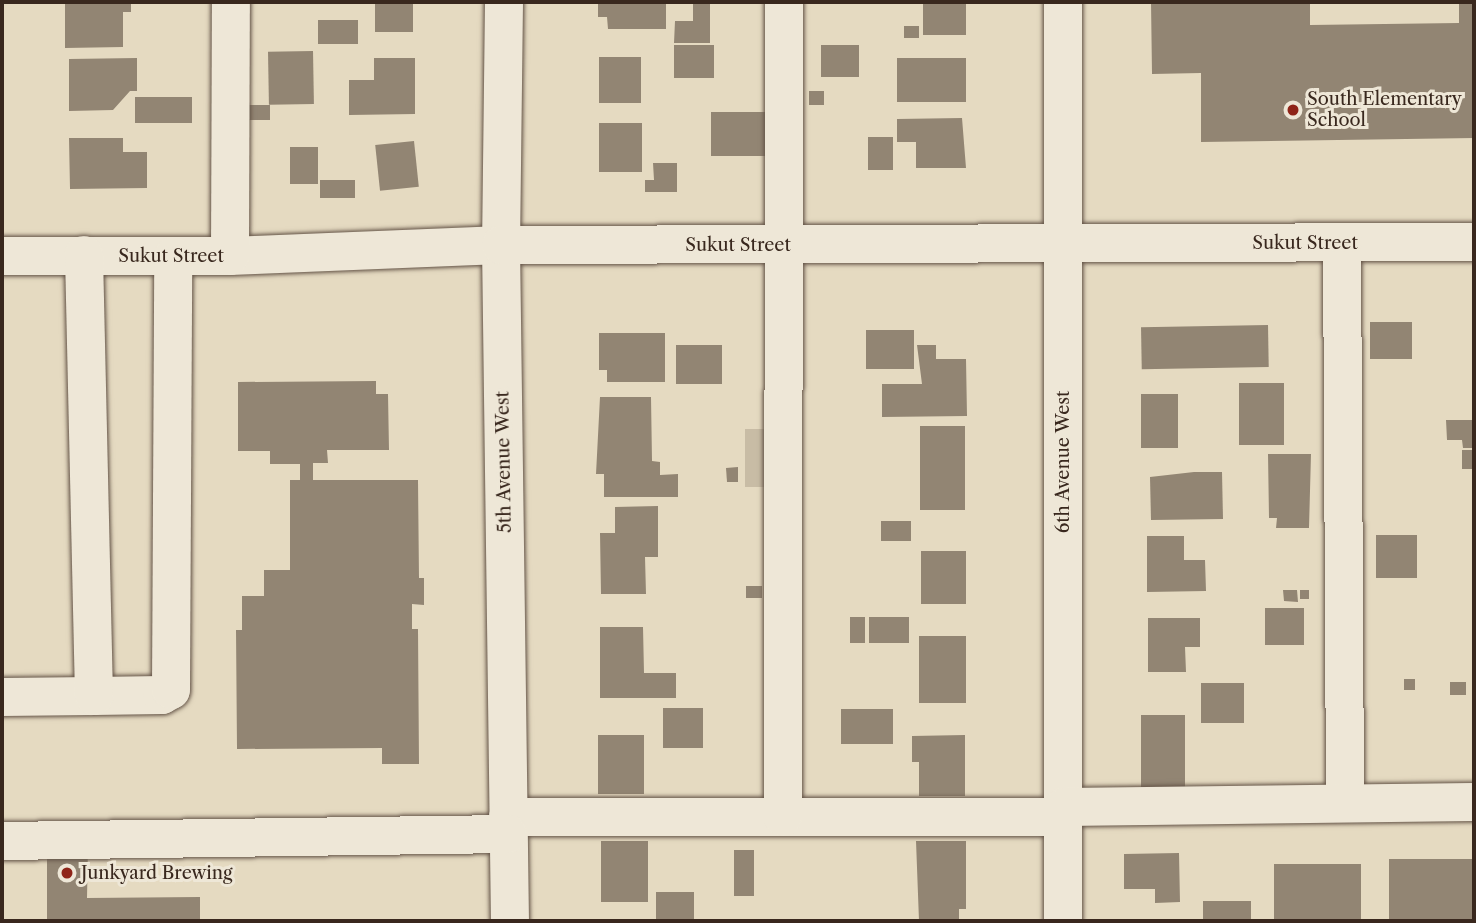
<!DOCTYPE html>
<html>
<head>
<meta charset="utf-8">
<style>
  body { margin:0 }
  #map { position:relative; width:1476px; height:923px; overflow:hidden; background:#e5dac1; font-family:"Libre Caslon Text",serif }
  div>[style] { position:absolute }
  [style*='--x'] { left:calc(var(--x)*1px); top:calc(var(--y)*1px); width:calc(var(--w)*1px); rotate:calc(var(--a)*1deg) }
  .green>* { inset:0; background:#c8bca5; transform-origin:0 0 }
  .building>* { inset:0; background:#928573; transform-origin:0 0 }
  .roads { filter:drop-shadow(0 0 2px #645447) drop-shadow(0 0 2px #645447) }
  .minor>* { height:38px; margin:-19px; padding:0 19px; transform-origin:19px; border-radius:19px; background:#eee7d7 }
  .dots>* { width:19px; height:19px; translate:-50% -50%; box-sizing:border-box; border:4px solid #eee7d7; border-radius:50% }
  span { translate:-50% -50%; white-space:nowrap; text-align:center; line-height:1.15; -webkit-text-stroke:6px #eee7d7; paint-order:stroke }
  .poi-label { font-size:18px; color:#39281e }
  .left { translate:0 -50%; text-align:left }
  .street-label { font-size:18px; color:#39281e }
  .frame { position:absolute; inset:0; border:4px solid #39281e; pointer-events:none }
</style>
</head>
<body>
<div id="map">
  <div class="green">
    <div style="left:745px;top:429px;width:26px;height:58px"></div>
  </div>
  <div class="building">
    <div style="clip-path:polygon(65px 2px,131px 2px,131px 12px,123px 12px,123px 47px,65px 48px)"></div>
    <div style="left:375px;top:2px;width:38px;height:30px"></div>
    <div style="clip-path:polygon(598px 2px,666px 2px,666px 29px,608px 29px,607px 17px,598px 17px)"></div>
    <div style="clip-path:polygon(693px 2px,710px 2px,710px 43px,674px 43px,675px 21px,693px 21px)"></div>
    <div style="left:923px;top:2px;width:43px;height:33px"></div>
    <div style="clip-path:polygon(1151px 2px,1310px 2px,1310px 25px,1459px 23px,1459px 2px,1474px 2px,1474px 138px,1201px 142px,1201px 73px,1152px 74px)"></div>
    <div style="left:358px;top:20px;width:24px;height:40px;rotate:90deg"></div>
    <div style="left:904px;top:26px;width:15px;height:12px"></div>
    <div style="left:714px;top:45px;width:33px;height:40px;rotate:90deg"></div>
    <div style="left:821px;top:45px;width:38px;height:32px"></div>
    <div style="left:313px;top:51px;width:53px;height:45px;rotate:89deg"></div>
    <div style="left:599px;top:57px;width:42px;height:46px"></div>
    <div style="clip-path:polygon(137px 58px,137px 91px,130px 91px,113px 110px,69px 111px,69px 59px)"></div>
    <div style="clip-path:polygon(374px 58px,415px 58px,415px 114px,349px 115px,349px 80px,374px 80px)"></div>
    <div style="left:966px;top:58px;width:44px;height:69px;rotate:90deg"></div>
    <div style="left:809px;top:91px;width:15px;height:14px"></div>
    <div style="left:135px;top:97px;width:57px;height:26px"></div>
    <div style="left:248px;top:105px;width:22px;height:15px"></div>
    <div style="left:766px;top:112px;width:44px;height:55px;rotate:90deg"></div>
    <div style="clip-path:polygon(962px 118px,966px 168px,916px 168px,916px 142px,897px 142px,897px 119px)"></div>
    <div style="left:599px;top:123px;width:43px;height:49px"></div>
    <div style="left:868px;top:137px;width:25px;height:33px"></div>
    <div style="clip-path:polygon(69px 138px,123px 138px,123px 152px,147px 152px,147px 188px,70px 189px)"></div>
    <div style="left:414px;top:141px;width:46px;height:39px;rotate:84deg"></div>
    <div style="left:318px;top:147px;width:37px;height:28px;rotate:90deg"></div>
    <div style="clip-path:polygon(653px 163px,677px 163px,677px 192px,645px 192px,645px 180px,654px 180px)"></div>
    <div style="left:320px;top:180px;width:35px;height:18px"></div>
    <div style="left:1412px;top:322px;width:37px;height:42px;rotate:90deg"></div>
    <div style="left:1268px;top:325px;width:42px;height:127px;rotate:89deg"></div>
    <div style="left:914px;top:330px;width:39px;height:48px;rotate:90deg"></div>
    <div style="clip-path:polygon(599px 333px,665px 333px,665px 382px,607px 382px,607px 370px,599px 370px)"></div>
    <div style="left:676px;top:345px;width:46px;height:39px"></div>
    <div style="clip-path:polygon(917px 345px,936px 345px,936px 359px,966px 359px,967px 416px,882px 417px,882px 384px,922px 384px)"></div>
    <div style="clip-path:polygon(376px 381px,376px 394px,388px 394px,389px 450px,327px 450px,328px 463px,313px 463px,313px 480px,418px 480px,419px 578px,424px 578px,424px 605px,412px 604px,412px 629px,418px 629px,419px 764px,382px 764px,382px 748px,237px 749px,236px 630px,242px 630px,242px 596px,264px 596px,264px 570px,290px 570px,290px 480px,300px 480px,300px 464px,270px 464px,270px 451px,238px 451px,238px 382px)"></div>
    <div style="left:1239px;top:383px;width:45px;height:62px"></div>
    <div style="left:1141px;top:394px;width:37px;height:54px"></div>
    <div style="clip-path:polygon(600px 397px,651px 397px,652px 461px,660px 462px,660px 475px,678px 474px,678px 497px,604px 497px,604px 474px,596px 474px)"></div>
    <div style="clip-path:polygon(1446px 420px,1474px 420px,1474px 448px,1463px 448px,1462px 440px,1447px 440px)"></div>
    <div style="left:920px;top:426px;width:45px;height:84px"></div>
    <div style="left:1462px;top:450px;width:12px;height:19px"></div>
    <div style="clip-path:polygon(1268px 454px,1311px 454px,1309px 528px,1276px 528px,1277px 518px,1269px 518px)"></div>
    <div style="clip-path:polygon(738px 467px,738px 482px,727px 482px,726px 468px)"></div>
    <div style="clip-path:polygon(1194px 472px,1222px 472px,1223px 519px,1151px 520px,1150px 477px)"></div>
    <div style="clip-path:polygon(658px 506px,658px 557px,645px 557px,646px 594px,601px 594px,600px 533px,615px 533px,615px 507px)"></div>
    <div style="left:881px;top:521px;width:30px;height:20px"></div>
    <div style="left:1376px;top:535px;width:41px;height:43px"></div>
    <div style="clip-path:polygon(1147px 536px,1184px 536px,1184px 560px,1205px 560px,1206px 591px,1147px 592px)"></div>
    <div style="left:921px;top:551px;width:45px;height:53px"></div>
    <div style="left:746px;top:586px;width:16px;height:12px"></div>
    <div style="clip-path:polygon(1283px 590px,1297px 590px,1298px 602px,1284px 601px)"></div>
    <div style="left:1300px;top:590px;width:9px;height:9px"></div>
    <div style="left:1265px;top:608px;width:39px;height:37px"></div>
    <div style="left:850px;top:617px;width:15px;height:26px"></div>
    <div style="left:869px;top:617px;width:40px;height:26px"></div>
    <div style="clip-path:polygon(1148px 618px,1200px 618px,1200px 647px,1185px 647px,1186px 672px,1148px 672px)"></div>
    <div style="clip-path:polygon(600px 627px,643px 627px,644px 673px,676px 673px,676px 698px,600px 698px)"></div>
    <div style="left:966px;top:636px;width:67px;height:47px;rotate:90deg"></div>
    <div style="left:1404px;top:679px;width:11px;height:11px"></div>
    <div style="left:1450px;top:682px;width:16px;height:13px"></div>
    <div style="left:1244px;top:683px;width:40px;height:43px;rotate:90deg"></div>
    <div style="left:663px;top:708px;width:40px;height:40px"></div>
    <div style="left:841px;top:709px;width:52px;height:35px"></div>
    <div style="left:1141px;top:715px;width:44px;height:72px"></div>
    <div style="left:644px;top:735px;width:59px;height:46px;rotate:90deg"></div>
    <div style="clip-path:polygon(965px 735px,965px 796px,919px 796px,919px 762px,912px 762px,912px 736px)"></div>
    <div style="left:648px;top:841px;width:61px;height:47px;rotate:90deg"></div>
    <div style="clip-path:polygon(916px 841px,966px 841px,966px 909px,959px 909px,959px 921px,919px 921px)"></div>
    <div style="clip-path:polygon(88px 847px,87px 898px,200px 897px,200px 921px,47px 921px,47px 848px)"></div>
    <div style="left:754px;top:850px;width:46px;height:20px;rotate:90deg"></div>
    <div style="clip-path:polygon(1179px 853px,1180px 902px,1155px 903px,1155px 889px,1124px 889px,1124px 854px)"></div>
    <div style="left:1474px;top:859px;width:62px;height:85px;rotate:90deg"></div>
    <div style="left:1361px;top:864px;width:57px;height:87px;rotate:90deg"></div>
    <div style="left:694px;top:892px;width:29px;height:38px;rotate:90deg"></div>
    <div style="left:1251px;top:901px;width:20px;height:48px;rotate:90deg"></div>
  </div>
  <div class="roads">
    <div class="minor">
      <div style="--x:504;--y:2;--w:243;--a:90.7"></div>
      <div style="--x:501;--y:245;--w:676;--a:89.24"></div>
      <div style="--x:1063;--y:2;--w:919;--a:90"></div>
      <div style="--x:1342;--y:243;--w:560;--a:89.69"></div>
      <div style="--x:2;--y:256;--w:228;--a:0"></div>
      <div style="--x:230;--y:256;--w:271;--a:-2.3"></div>
      <div style="--x:501;--y:245;--w:973;--a:-0.18"></div>
      <div style="--x:230;--y:256;--w:254;--a:-89.8"></div>
      <div style="--x:94;--y:696;--w:68;--a:-0.8"></div>
      <div style="--x:162;--y:695;--w:10;--a:-29"></div>
      <div style="--x:171;--y:690;--w:434;--a:-89.7"></div>
      <div style="--x:2;--y:697;--w:92;--a:-0.6"></div>
      <div style="--x:94;--y:696;--w:441;--a:-91.3"></div>
      <div style="--x:1064;--y:807;--w:410;--a:-0.7"></div>
      <div style="--x:508;--y:817;--w:555;--a:0"></div>
      <div style="--x:783;--y:817;--w:815;--a:-89.93"></div>
      <div style="--x:2;--y:841;--w:506;--a:-0.79"></div>
    </div>
  </div>
  <div class="dots">
    <div style="left:1293px;top:110px;background:#8f2418"></div>
    <div style="left:67px;top:873px;background:#8f2418"></div>
  </div>
  <div class="poi-label">
    <span class="left" style="left:1307px;top:110px">South Elementary<br>School</span>
    <span class="left" style="left:81px;top:873px">Junkyard Brewing</span>
  </div>
  <div class="street-label">
    <span style="left:1305px;top:243px">Sukut Street</span>
    <span style="left:738px;top:245px">Sukut Street</span>
    <span style="left:171px;top:256px">Sukut Street</span>
    <span style="left:504px;top:462px;rotate:-91deg">5th Avenue West</span>
    <span style="left:1063px;top:462px;rotate:-90deg">6th Avenue West</span>
  </div>
  <div class="frame"></div>
</div>
</body>
</html>
